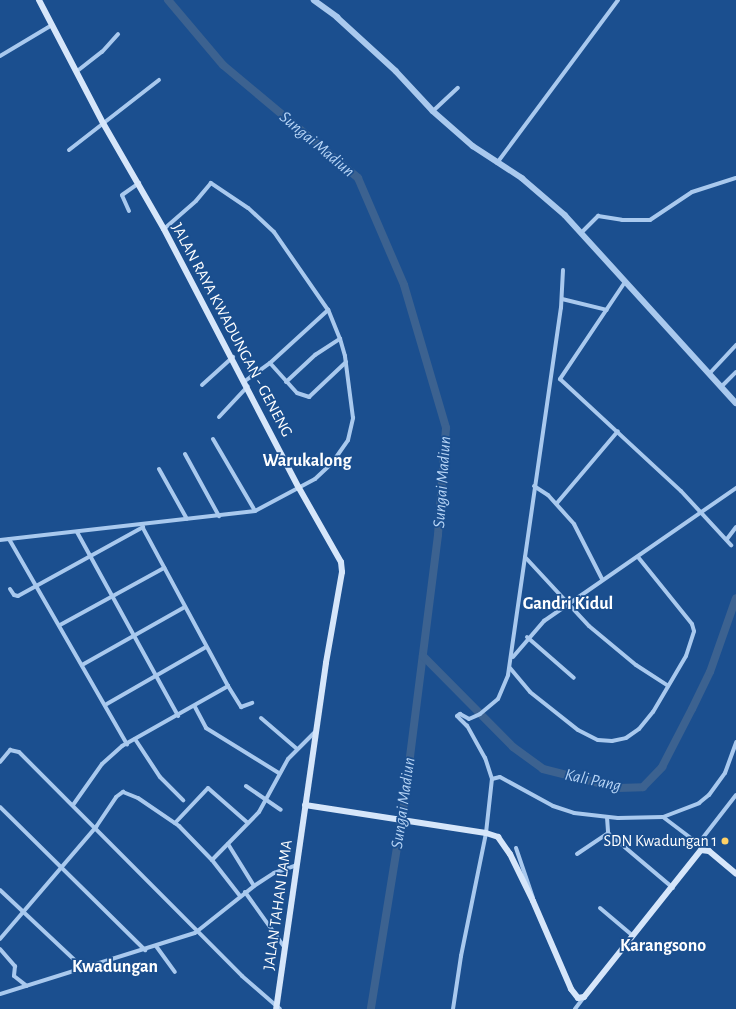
<!DOCTYPE html>
<style>
body{margin:0}
#map{position:relative;width:736px;height:1009px;overflow:hidden;background:#1b4f8f;font-family:"Alegreya Sans",sans-serif}
div>[style]{position:absolute}
[style*='--x']{left:calc(var(--x)*1px);top:calc(var(--y)*1px);width:calc(var(--w)*1px);rotate:calc(var(--a)*1deg)}
.river>*{height:8px;margin:-4px;padding:0 4px;transform-origin:4px;border-radius:4px;background:#3c6290}
.minor>*{height:4px;margin:-2px;padding:0 2px;transform-origin:2px;border-radius:2px;background:#a9c9ee}
.tertiary>*{height:5.5px;margin:-2.75px;padding:0 2.75px;transform-origin:2.75px;border-radius:2.75px;background:#a9c9ee}
.secondary>*{height:6px;margin:-3px;padding:0 3px;transform-origin:3px;border-radius:3px;background:#d6e6fa}
.dots>*{width:11px;height:11px;translate:-50% -50%;box-sizing:border-box;border:2px solid #1b4f8f;border-radius:50%}
span{translate:-50% -50%;white-space:nowrap;text-align:center;line-height:1.15;-webkit-text-stroke:3.5px #1b4f8f;paint-order:stroke}
.street-label{font-size:16px;color:#fff}
.poi-label{font-size:16px;color:#fff}
.right{translate:-100% -50%;text-align:right}
.water-label{font-size:17px;color:#b5d3f5;font-style:italic}
.quarter-label{font-size:18px;color:#fff;font-weight:700}
</style>
<div id="map">
<div class="river">
<div style="--x:168;--y:0;--w:85;--a:49.8"></div>
<div style="--x:223;--y:65;--w:176;--a:39.9"></div>
<div style="--x:358;--y:178;--w:116;--a:66.7"></div>
<div style="--x:404;--y:285;--w:149;--a:73.6"></div>
<div style="--x:446;--y:428;--w:107;--a:94.3"></div>
<div style="--x:438;--y:535;--w:265;--a:97.2"></div>
<div style="--x:405;--y:798;--w:214;--a:99.2"></div>
<div style="--x:423;--y:656;--w:128;--a:45.3"></div>
<div style="--x:513;--y:747;--w:37;--a:36"></div>
<div style="--x:543;--y:769;--w:77;--a:14.2"></div>
<div style="--x:618;--y:788;--w:25;--a:-2"></div>
<div style="--x:643;--y:787;--w:28;--a:-46"></div>
<div style="--x:662;--y:767;--w:65;--a:-62.7"></div>
<div style="--x:692;--y:709;--w:41;--a:-64.1"></div>
<div style="--x:710;--y:672;--w:78;--a:-70.6"></div>
</div>
<div class="minor">
<div style="--x:0;--y:56;--w:61;--a:-30.8"></div>
<div style="--x:76;--y:72;--w:33;--a:-38"></div>
<div style="--x:102;--y:52;--w:24;--a:-48"></div>
<div style="--x:433;--y:111;--w:34;--a:-43"></div>
<div style="--x:69;--y:150;--w:114;--a:-37.9"></div>
<div style="--x:497;--y:163;--w:203;--a:-53.4"></div>
<div style="--x:129;--y:211;--w:17;--a:-114"></div>
<div style="--x:122;--y:195;--w:21;--a:-35"></div>
<div style="--x:582;--y:232;--w:23;--a:-45"></div>
<div style="--x:598;--y:216;--w:24;--a:9"></div>
<div style="--x:622;--y:220;--w:28;--a:0"></div>
<div style="--x:650;--y:220;--w:50;--a:-33.7"></div>
<div style="--x:692;--y:192;--w:46;--a:-17.7"></div>
<div style="--x:625;--y:282;--w:117;--a:123.8"></div>
<div style="--x:560;--y:379;--w:165;--a:42.8"></div>
<div style="--x:681;--y:491;--w:74;--a:47.2"></div>
<div style="--x:562;--y:299;--w:46;--a:13.7"></div>
<div style="--x:270;--y:363;--w:40;--a:48"></div>
<div style="--x:297;--y:393;--w:13;--a:18"></div>
<div style="--x:309;--y:397;--w:51;--a:-43.4"></div>
<div style="--x:709;--y:374;--w:40;--a:-47"></div>
<div style="--x:245;--y:381;--w:31;--a:-36"></div>
<div style="--x:270;--y:363;--w:79;--a:-42.4"></div>
<div style="--x:286;--y:382;--w:40;--a:-43"></div>
<div style="--x:315;--y:355;--w:30;--a:-33"></div>
<div style="--x:202;--y:385;--w:42;--a:-42.1"></div>
<div style="--x:721;--y:387;--w:21;--a:-45"></div>
<div style="--x:219;--y:417;--w:42;--a:-46.9"></div>
<div style="--x:213;--y:439;--w:83;--a:59.7"></div>
<div style="--x:185;--y:454;--w:71;--a:61.3"></div>
<div style="--x:159;--y:469;--w:57;--a:60.8"></div>
<div style="--x:534;--y:486;--w:17;--a:33"></div>
<div style="--x:548;--y:495;--w:39;--a:48"></div>
<div style="--x:574;--y:524;--w:62;--a:63"></div>
<div style="--x:557;--y:503;--w:94;--a:-49.7"></div>
<div style="--x:77;--y:532;--w:210;--a:61.2"></div>
<div style="--x:9;--y:539;--w:237;--a:60.1"></div>
<div style="--x:727;--y:539;--w:15;--a:-53"></div>
<div style="--x:0;--y:540;--w:257;--a:-6.5"></div>
<div style="--x:255;--y:511;--w:68;--a:-28.1"></div>
<div style="--x:315;--y:479;--w:23;--a:-43"></div>
<div style="--x:332;--y:463;--w:28;--a:-55"></div>
<div style="--x:348;--y:440;--w:23;--a:-77"></div>
<div style="--x:353;--y:418;--w:63;--a:-97.4"></div>
<div style="--x:345;--y:356;--w:18;--a:-106"></div>
<div style="--x:340;--y:339;--w:31;--a:-112"></div>
<div style="--x:328;--y:310;--w:95;--a:-124.7"></div>
<div style="--x:274;--y:232;--w:35;--a:-137"></div>
<div style="--x:248;--y:208;--w:45;--a:-146"></div>
<div style="--x:211;--y:183;--w:23;--a:130"></div>
<div style="--x:196;--y:201;--w:43;--a:138.8"></div>
<div style="--x:525;--y:557;--w:94;--a:47.2"></div>
<div style="--x:589;--y:626;--w:61;--a:39.7"></div>
<div style="--x:636;--y:665;--w:38;--a:33"></div>
<div style="--x:10;--y:589;--w:7;--a:56"></div>
<div style="--x:14;--y:595;--w:4;--a:14"></div>
<div style="--x:18;--y:596;--w:143;--a:-28.9"></div>
<div style="--x:60;--y:625;--w:119;--a:-28.7"></div>
<div style="--x:527;--y:637;--w:62;--a:41.1"></div>
<div style="--x:513;--y:657;--w:48;--a:-49.3"></div>
<div style="--x:544;--y:621;--w:234;--a:-34.7"></div>
<div style="--x:82;--y:665;--w:118;--a:-29.4"></div>
<div style="--x:510;--y:668;--w:31;--a:50"></div>
<div style="--x:530;--y:692;--w:61;--a:38.4"></div>
<div style="--x:578;--y:730;--w:22;--a:27"></div>
<div style="--x:598;--y:740;--w:14;--a:4"></div>
<div style="--x:612;--y:741;--w:14;--a:-12"></div>
<div style="--x:626;--y:738;--w:16;--a:-35"></div>
<div style="--x:639;--y:729;--w:22;--a:-51"></div>
<div style="--x:653;--y:712;--w:65;--a:-59.5"></div>
<div style="--x:686;--y:656;--w:26;--a:-72"></div>
<div style="--x:694;--y:631;--w:7;--a:-106"></div>
<div style="--x:692;--y:624;--w:86;--a:-128.9"></div>
<div style="--x:228;--y:686;--w:25;--a:58"></div>
<div style="--x:241;--y:707;--w:12;--a:-20"></div>
<div style="--x:105;--y:705;--w:116;--a:-29.9"></div>
<div style="--x:195;--y:707;--w:24;--a:62"></div>
<div style="--x:206;--y:728;--w:86;--a:31.7"></div>
<div style="--x:261;--y:718;--w:48;--a:40.7"></div>
<div style="--x:135;--y:739;--w:45;--a:56.7"></div>
<div style="--x:160;--y:777;--w:33;--a:45"></div>
<div style="--x:0;--y:762;--w:16;--a:-50"></div>
<div style="--x:10;--y:750;--w:9;--a:13"></div>
<div style="--x:19;--y:752;--w:316;--a:45.1"></div>
<div style="--x:242;--y:976;--w:50;--a:41"></div>
<div style="--x:492;--y:779;--w:8;--a:-14"></div>
<div style="--x:500;--y:777;--w:60;--a:28.7"></div>
<div style="--x:553;--y:806;--w:22;--a:18"></div>
<div style="--x:574;--y:813;--w:44;--a:6.5"></div>
<div style="--x:618;--y:818;--w:45;--a:-1.3"></div>
<div style="--x:663;--y:817;--w:39;--a:-21"></div>
<div style="--x:699;--y:803;--w:13;--a:-39"></div>
<div style="--x:709;--y:795;--w:27;--a:-54"></div>
<div style="--x:725;--y:773;--w:33;--a:-70"></div>
<div style="--x:246;--y:786;--w:42;--a:34.4"></div>
<div style="--x:73;--y:805;--w:50;--a:-54.7"></div>
<div style="--x:102;--y:764;--w:27;--a:-42"></div>
<div style="--x:122;--y:746;--w:122;--a:-29.5"></div>
<div style="--x:228;--y:686;--w:179;--a:-118.3"></div>
<div style="--x:0;--y:807;--w:204;--a:44.6"></div>
<div style="--x:607;--y:817;--w:16;--a:86"></div>
<div style="--x:608;--y:833;--w:85;--a:40.2"></div>
<div style="--x:663;--y:817;--w:51;--a:37.1"></div>
<div style="--x:175;--y:823;--w:48;--a:-46.7"></div>
<div style="--x:208;--y:788;--w:53;--a:41.2"></div>
<div style="--x:228;--y:844;--w:49;--a:58.2"></div>
<div style="--x:698;--y:844;--w:62;--a:-52.2"></div>
<div style="--x:516;--y:848;--w:53;--a:71.2"></div>
<div style="--x:577;--y:854;--w:37;--a:-34"></div>
<div style="--x:212;--y:860;--w:67;--a:-45.6"></div>
<div style="--x:259;--y:812;--w:60;--a:-61.3"></div>
<div style="--x:288;--y:759;--w:41;--a:-45"></div>
<div style="--x:0;--y:890;--w:114;--a:43.2"></div>
<div style="--x:245;--y:892;--w:69;--a:54.5"></div>
<div style="--x:600;--y:908;--w:43;--a:40.3"></div>
<div style="--x:0;--y:939;--w:148;--a:-49.4"></div>
<div style="--x:96;--y:827;--w:36;--a:-56"></div>
<div style="--x:116;--y:797;--w:9;--a:-36"></div>
<div style="--x:123;--y:792;--w:16;--a:22"></div>
<div style="--x:138;--y:798;--w:50;--a:34.3"></div>
<div style="--x:179;--y:826;--w:47;--a:45.9"></div>
<div style="--x:212;--y:860;--w:46;--a:52.1"></div>
<div style="--x:156;--y:946;--w:32;--a:54"></div>
<div style="--x:0;--y:949;--w:23;--a:49"></div>
<div style="--x:15;--y:966;--w:10;--a:96"></div>
<div style="--x:14;--y:976;--w:16;--a:38"></div>
<div style="--x:0;--y:994;--w:204;--a:-17.4"></div>
<div style="--x:195;--y:933;--w:75;--a:-38.5"></div>
<div style="--x:254;--y:886;--w:24;--a:-33"></div>
<div style="--x:274;--y:873;--w:24;--a:-19"></div>
<div style="--x:453;--y:1009;--w:54;--a:-81.4"></div>
<div style="--x:461;--y:956;--w:126;--a:-78.5"></div>
<div style="--x:486;--y:833;--w:54;--a:-83.7"></div>
<div style="--x:492;--y:779;--w:22;--a:-108"></div>
<div style="--x:485;--y:758;--w:37;--a:-119"></div>
<div style="--x:467;--y:726;--w:14;--a:-135"></div>
<div style="--x:457;--y:716;--w:4;--a:-34"></div>
<div style="--x:460;--y:714;--w:10;--a:29"></div>
<div style="--x:469;--y:719;--w:12;--a:-24"></div>
<div style="--x:480;--y:714;--w:23;--a:-40"></div>
<div style="--x:498;--y:699;--w:26;--a:-67"></div>
<div style="--x:508;--y:675;--w:371;--a:-81.8"></div>
<div style="--x:561;--y:308;--w:38;--a:-87"></div>
<div style="--x:575;--y:1009;--w:15;--a:-53"></div>
</div>
<div class="tertiary">
<div style="--x:314;--y:0;--w:29;--a:36"></div>
<div style="--x:337;--y:17;--w:80;--a:42.5"></div>
<div style="--x:396;--y:71;--w:54;--a:47.2"></div>
<div style="--x:433;--y:111;--w:53;--a:41.2"></div>
<div style="--x:473;--y:146;--w:59;--a:33.1"></div>
<div style="--x:522;--y:178;--w:57;--a:40.7"></div>
<div style="--x:565;--y:215;--w:254;--a:47.7"></div>
</div>
<div class="secondary">
<div style="--x:39;--y:0;--w:139;--a:62.5"></div>
<div style="--x:103;--y:123;--w:122;--a:60.1"></div>
<div style="--x:164;--y:229;--w:292;--a:62.5"></div>
<div style="--x:299;--y:488;--w:85;--a:60.4"></div>
<div style="--x:341;--y:562;--w:10;--a:84"></div>
<div style="--x:342;--y:572;--w:92;--a:100"></div>
<div style="--x:326;--y:663;--w:350;--a:98.2"></div>
<div style="--x:305;--y:805;--w:183;--a:8.8"></div>
<div style="--x:486;--y:833;--w:13;--a:18"></div>
<div style="--x:498;--y:837;--w:21;--a:55"></div>
<div style="--x:510;--y:854;--w:52;--a:63.9"></div>
<div style="--x:533;--y:901;--w:96;--a:66.6"></div>
<div style="--x:571;--y:989;--w:11;--a:52"></div>
<div style="--x:578;--y:998;--w:6;--a:-9"></div>
<div style="--x:584;--y:997;--w:188;--a:-51.5"></div>
<div style="--x:701;--y:850;--w:8;--a:7"></div>
<div style="--x:709;--y:851;--w:35;--a:40"></div>
</div>
<div class="dots">
<div style="left:725px;top:841px;background:#ffd166"></div>
</div>
<div class="street-label">
<span style="left:232px;top:330px;rotate:62deg">JALAN RAYA KWADUNGAN - GENENG</span>
<span style="left:278px;top:905px;rotate:-82deg">JALAN TAHAN LAMA</span>
</div>
<div class="poi-label">
<span class="right" style="left:717px;top:841px">SDN Kwadungan 1</span>
</div>
<div class="water-label">
<span style="left:317px;top:144px;rotate:40deg">Sungai Madiun</span>
<span style="left:442px;top:482px;rotate:-86deg">Sungai Madiun</span>
<span style="left:593px;top:780px;rotate:12deg">Kali Pang</span>
<span style="left:403px;top:803px;rotate:-82deg">Sungai Madiun</span>
</div>
<div class="quarter-label">
<span style="left:307px;top:461px">Warukalong</span>
<span style="left:568px;top:604px">Gandri Kidul</span>
<span style="left:663px;top:946px">Karangsono</span>
<span style="left:115px;top:967px">Kwadungan</span>
</div>
</div>
